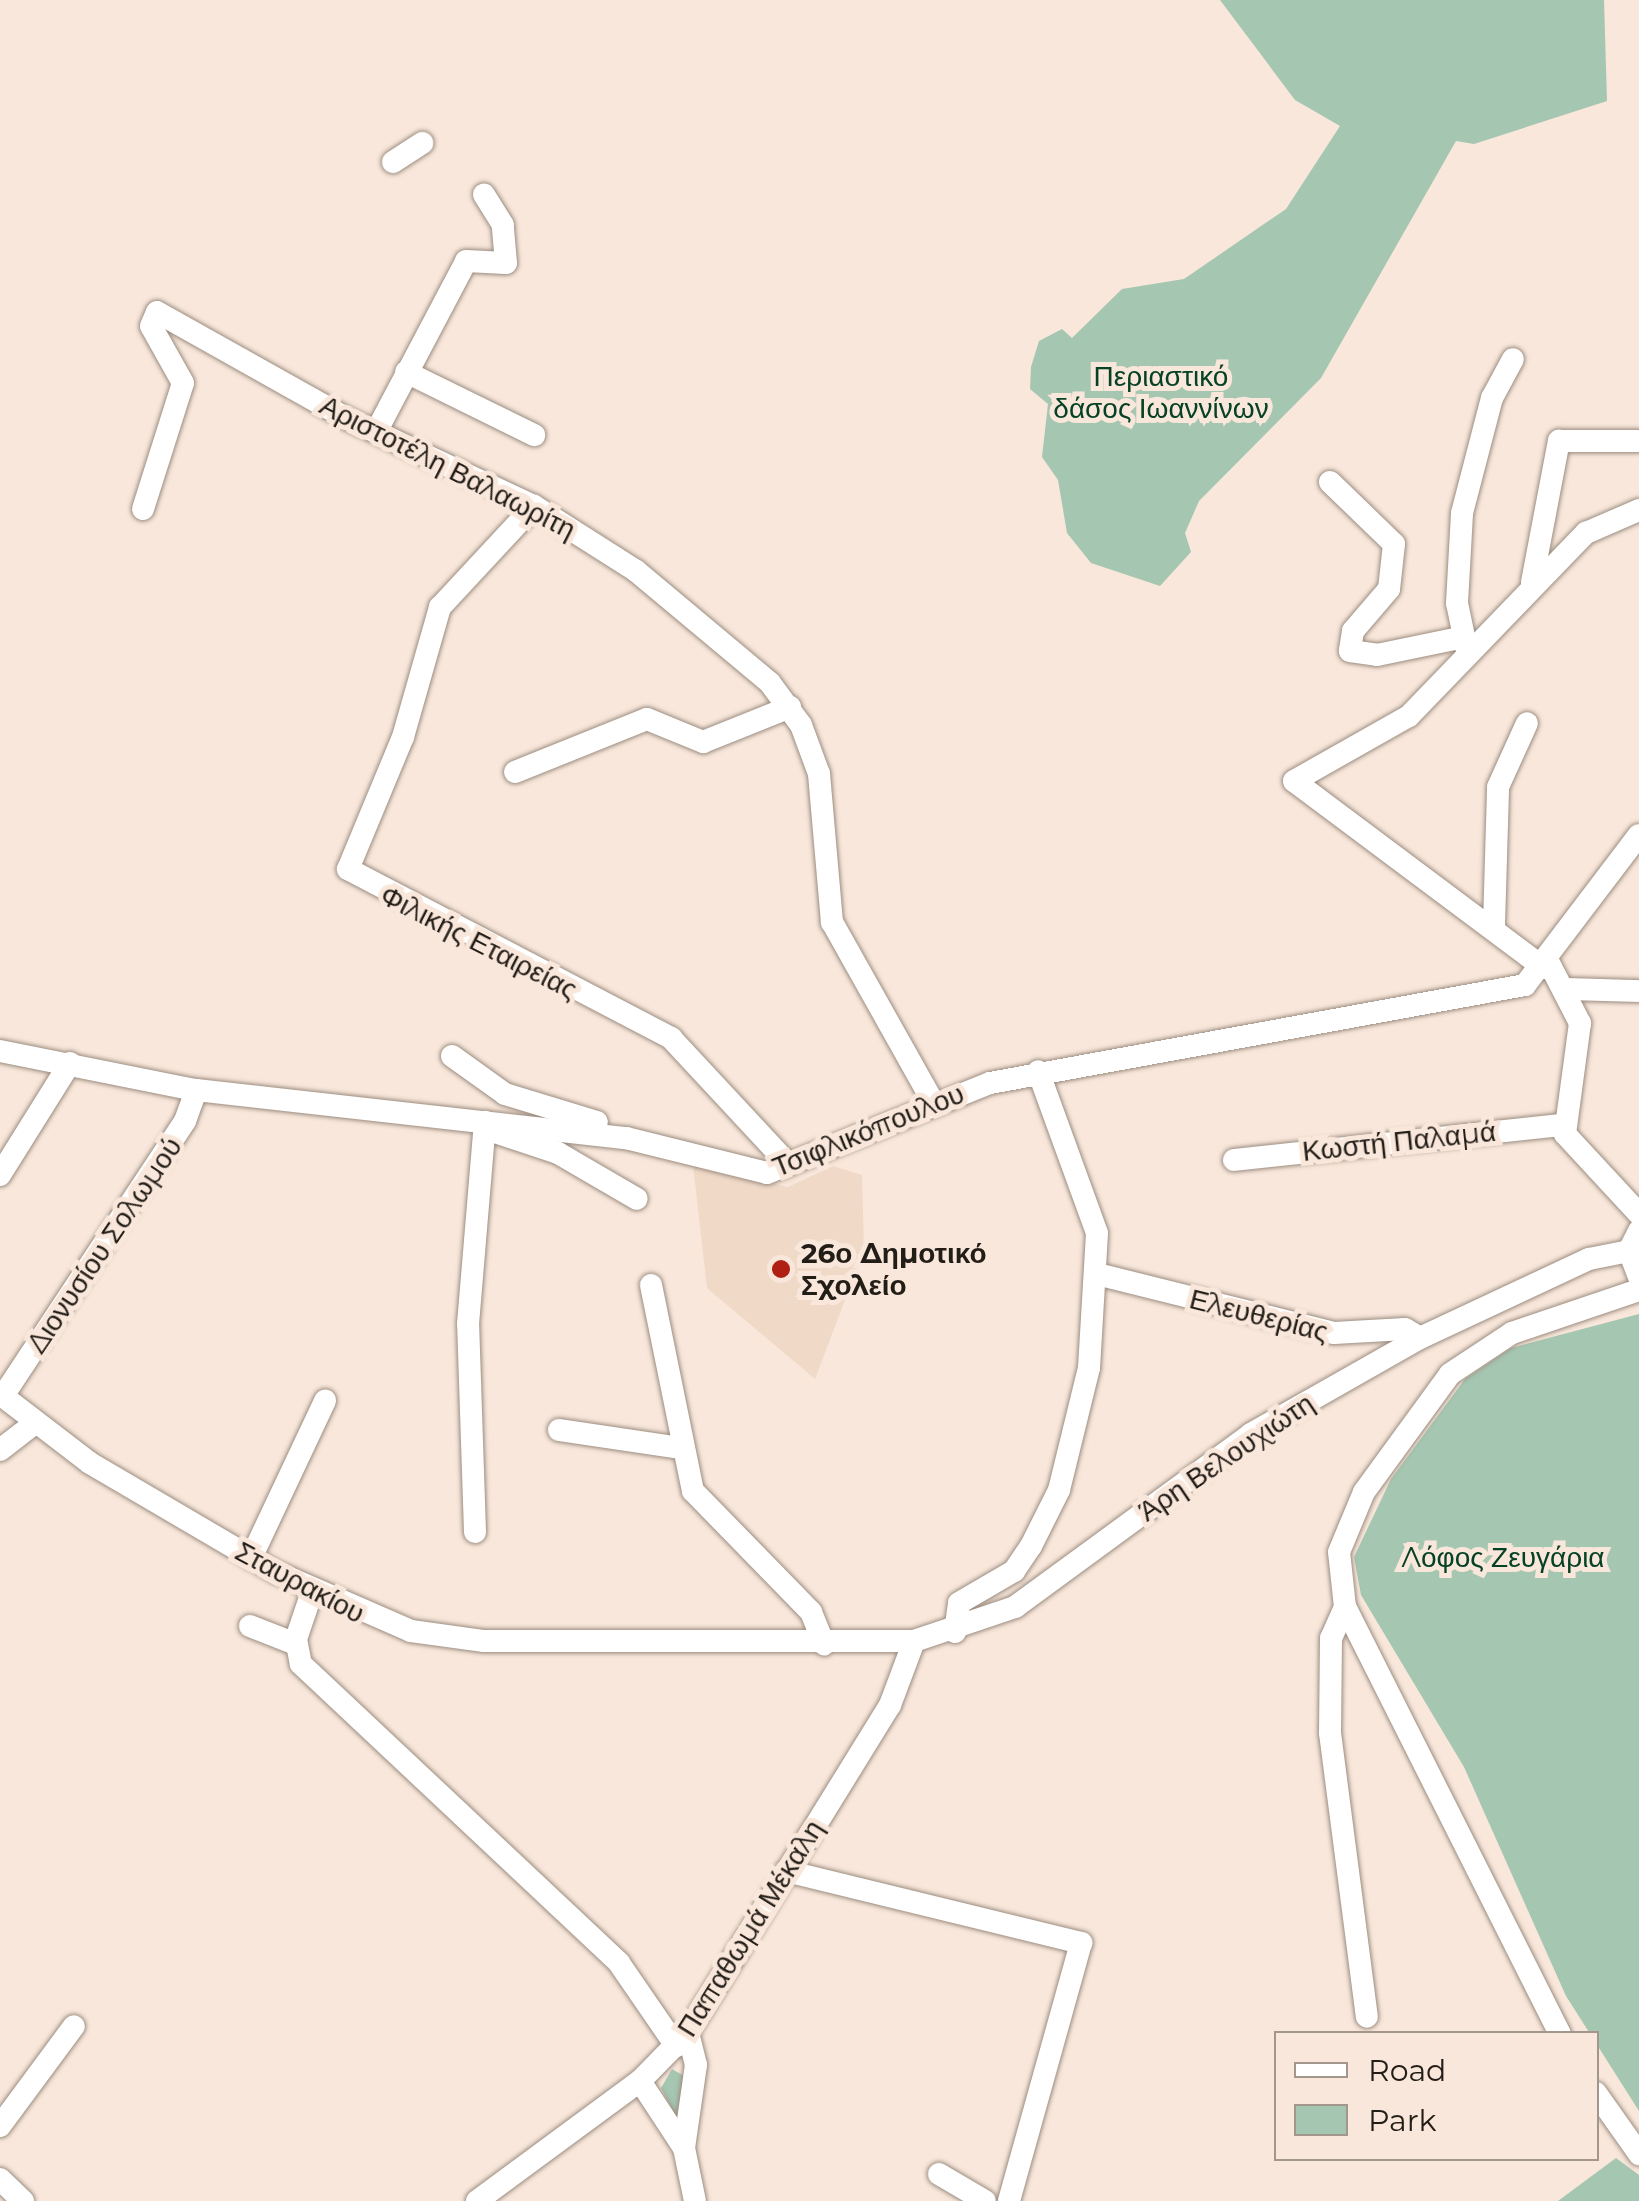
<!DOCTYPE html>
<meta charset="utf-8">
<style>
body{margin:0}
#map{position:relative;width:1639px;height:2201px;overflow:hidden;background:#f8e7da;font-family:Montserrat,sans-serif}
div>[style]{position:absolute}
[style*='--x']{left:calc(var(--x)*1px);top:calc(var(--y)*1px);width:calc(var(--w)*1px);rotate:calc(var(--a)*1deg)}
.built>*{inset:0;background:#f0d9c7}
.green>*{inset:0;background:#a5c6b1}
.roads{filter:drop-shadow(0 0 2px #9c8d81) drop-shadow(0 0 2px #9c8d81)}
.minor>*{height:22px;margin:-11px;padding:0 11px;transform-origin:11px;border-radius:11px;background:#fff}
.dots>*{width:28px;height:28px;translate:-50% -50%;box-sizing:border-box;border:5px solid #f8e7da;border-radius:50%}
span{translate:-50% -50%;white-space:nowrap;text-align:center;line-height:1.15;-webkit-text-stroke:10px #f8e7da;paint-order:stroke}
.park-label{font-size:28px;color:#054125}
.street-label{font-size:28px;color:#231d18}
.poi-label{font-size:28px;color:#231d18;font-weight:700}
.left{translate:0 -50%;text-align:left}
.legend{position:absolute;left:1274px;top:2031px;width:325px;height:130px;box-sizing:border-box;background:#f8e7da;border:2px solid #a3968c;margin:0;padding:12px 18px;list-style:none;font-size:30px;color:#231d18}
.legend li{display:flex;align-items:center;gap:20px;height:50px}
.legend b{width:50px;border:2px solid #a3968c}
</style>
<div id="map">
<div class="built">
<div style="clip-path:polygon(693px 1165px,788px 1187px,833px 1166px,862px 1175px,864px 1250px,815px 1379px,707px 1288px)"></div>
</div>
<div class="green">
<div style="clip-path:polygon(1220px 0,1604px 0,1607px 101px,1474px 144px,1456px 141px,1321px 378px,1199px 501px,1185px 533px,1191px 552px,1160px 586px,1091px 563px,1067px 533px,1058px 480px,1042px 457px,1048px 404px,1030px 389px,1031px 367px,1039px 341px,1062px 329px,1072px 338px,1122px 289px,1184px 279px,1286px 209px,1340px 126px,1295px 100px)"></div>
<div style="clip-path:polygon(1639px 1314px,1639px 2111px,1566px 1996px,1464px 1767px,1361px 1595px,1354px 1557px,1391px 1479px,1465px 1379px,1511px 1348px)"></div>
<div style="clip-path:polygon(672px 2069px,684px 2076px,681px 2126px,661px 2088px)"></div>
<div style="clip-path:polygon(1616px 2158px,1639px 2175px,1639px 2201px,1558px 2201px)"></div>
</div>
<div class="roads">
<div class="minor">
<div style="--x:393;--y:162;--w:35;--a:-33"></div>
<div style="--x:406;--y:372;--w:143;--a:26.2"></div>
<div style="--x:376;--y:432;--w:193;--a:-62.2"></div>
<div style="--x:466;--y:261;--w:40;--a:2.9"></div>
<div style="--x:506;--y:263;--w:38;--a:-95"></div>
<div style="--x:503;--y:225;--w:36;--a:-122"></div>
<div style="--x:1330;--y:482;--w:89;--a:44.1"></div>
<div style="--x:1394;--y:544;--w:45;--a:96.3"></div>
<div style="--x:1389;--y:589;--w:55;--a:130.6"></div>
<div style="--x:1353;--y:631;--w:20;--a:99"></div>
<div style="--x:1350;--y:651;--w:27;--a:8"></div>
<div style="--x:1377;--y:655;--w:89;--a:-11.7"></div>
<div style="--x:534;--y:506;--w:138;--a:132.9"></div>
<div style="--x:440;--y:607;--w:135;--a:105.9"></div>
<div style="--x:403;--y:737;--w:143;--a:112.6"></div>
<div style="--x:348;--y:869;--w:365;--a:27.6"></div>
<div style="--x:671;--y:1038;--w:173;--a:47.1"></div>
<div style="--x:143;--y:509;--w:132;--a:-72.4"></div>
<div style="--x:183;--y:383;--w:65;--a:-119.3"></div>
<div style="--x:151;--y:326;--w:15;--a:-67"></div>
<div style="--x:157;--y:312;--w:219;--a:29.3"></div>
<div style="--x:348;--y:419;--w:205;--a:25.1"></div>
<div style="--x:534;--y:506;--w:120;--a:32.4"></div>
<div style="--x:635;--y:570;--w:176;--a:39.9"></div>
<div style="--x:770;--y:683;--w:52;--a:53.6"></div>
<div style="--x:801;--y:725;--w:52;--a:69.8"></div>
<div style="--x:819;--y:774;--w:149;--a:85"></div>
<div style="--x:832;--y:922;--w:204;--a:60.7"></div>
<div style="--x:1532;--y:582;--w:144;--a:-79.2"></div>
<div style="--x:1559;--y:441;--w:80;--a:0"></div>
<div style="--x:1467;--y:651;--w:49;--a:-101.8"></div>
<div style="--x:1457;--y:603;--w:90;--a:-86.8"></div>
<div style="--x:1462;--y:513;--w:119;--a:-75.4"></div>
<div style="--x:1492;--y:398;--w:44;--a:-61.7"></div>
<div style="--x:515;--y:772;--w:142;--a:-21.9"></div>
<div style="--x:647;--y:719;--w:61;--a:22.3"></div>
<div style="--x:703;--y:742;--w:94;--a:-21.9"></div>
<div style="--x:1494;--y:925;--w:138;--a:-88.3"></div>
<div style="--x:1498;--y:787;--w:70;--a:-65.6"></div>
<div style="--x:1549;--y:963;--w:68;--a:62.7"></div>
<div style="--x:1580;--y:1023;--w:112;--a:97.7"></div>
<div style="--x:1565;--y:1134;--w:109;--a:47.2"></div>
<div style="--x:1544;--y:968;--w:312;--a:-143.2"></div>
<div style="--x:1294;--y:781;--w:132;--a:-29.5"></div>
<div style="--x:1409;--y:716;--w:255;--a:-46"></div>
<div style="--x:1586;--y:533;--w:58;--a:-23.5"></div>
<div style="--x:1570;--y:989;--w:69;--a:1.7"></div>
<div style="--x:0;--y:1051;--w:200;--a:11.3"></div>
<div style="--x:196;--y:1090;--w:433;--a:6.4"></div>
<div style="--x:626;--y:1138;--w:145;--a:13.9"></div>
<div style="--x:767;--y:1173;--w:240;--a:-22"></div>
<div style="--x:990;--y:1083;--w:544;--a:-10.38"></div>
<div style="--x:1525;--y:985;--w:188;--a:-52.8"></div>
<div style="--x:452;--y:1056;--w:65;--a:35.6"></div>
<div style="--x:505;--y:1094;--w:96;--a:16.9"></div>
<div style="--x:489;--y:1130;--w:73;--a:18.4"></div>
<div style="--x:558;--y:1153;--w:91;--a:30.2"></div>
<div style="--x:1234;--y:1160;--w:332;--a:-6.1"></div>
<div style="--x:0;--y:1175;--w:132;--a:-58"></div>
<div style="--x:1639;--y:1231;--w:22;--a:117"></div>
<div style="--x:1629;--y:1251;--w:28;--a:69"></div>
<div style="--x:1097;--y:1274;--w:244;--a:14"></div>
<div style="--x:1334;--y:1333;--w:71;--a:-3.2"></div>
<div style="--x:1405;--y:1329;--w:17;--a:31"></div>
<div style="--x:651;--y:1285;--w:210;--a:78.5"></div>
<div style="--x:693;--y:1491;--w:169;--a:45.7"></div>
<div style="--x:811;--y:1612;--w:35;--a:68"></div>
<div style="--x:0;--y:1394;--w:113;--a:37.5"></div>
<div style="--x:90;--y:1463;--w:216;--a:30.4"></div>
<div style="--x:276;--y:1572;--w:147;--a:23.6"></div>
<div style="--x:411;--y:1631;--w:74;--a:7.8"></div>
<div style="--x:484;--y:1641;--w:430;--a:0"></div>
<div style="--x:914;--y:1641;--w:107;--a:-18.6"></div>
<div style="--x:1015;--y:1607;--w:293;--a:-36.2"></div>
<div style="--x:1251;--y:1434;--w:194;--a:-29.6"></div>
<div style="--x:1420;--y:1338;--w:187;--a:-25.1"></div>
<div style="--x:1589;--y:1259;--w:41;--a:-11.3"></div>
<div style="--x:3;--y:1396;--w:330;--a:-56.5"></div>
<div style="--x:185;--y:1121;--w:33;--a:-70"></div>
<div style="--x:559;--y:1430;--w:123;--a:8.4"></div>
<div style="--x:0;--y:1450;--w:44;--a:-37.6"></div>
<div style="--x:475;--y:1532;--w:208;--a:-91.9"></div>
<div style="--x:468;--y:1324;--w:203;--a:-85.2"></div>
<div style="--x:251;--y:1558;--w:174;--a:-64.8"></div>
<div style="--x:312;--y:1592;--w:50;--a:108.8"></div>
<div style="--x:296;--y:1639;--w:25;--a:79"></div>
<div style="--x:301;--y:1664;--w:436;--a:43.2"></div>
<div style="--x:619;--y:1963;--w:101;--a:55.5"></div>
<div style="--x:1345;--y:1607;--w:34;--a:114"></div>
<div style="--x:1331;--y:1638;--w:95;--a:90.6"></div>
<div style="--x:1330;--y:1733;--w:286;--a:82.6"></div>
<div style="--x:250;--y:1626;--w:49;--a:21.4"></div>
<div style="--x:955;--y:1632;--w:29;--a:-82"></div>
<div style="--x:959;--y:1603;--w:64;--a:-30.2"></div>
<div style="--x:1014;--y:1571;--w:30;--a:-56"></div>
<div style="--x:1031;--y:1546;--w:63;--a:-63.4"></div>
<div style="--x:1059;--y:1490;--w:126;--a:-76.2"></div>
<div style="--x:1089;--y:1368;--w:135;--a:-86.6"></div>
<div style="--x:1097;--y:1233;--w:172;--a:-110"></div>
<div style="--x:786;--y:1871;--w:304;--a:13.7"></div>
<div style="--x:1081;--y:1943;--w:268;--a:105.6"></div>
<div style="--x:1560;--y:2034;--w:478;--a:-116.7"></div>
<div style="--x:1345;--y:1607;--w:55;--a:-96.2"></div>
<div style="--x:1339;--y:1552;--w:65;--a:-67.4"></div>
<div style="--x:1364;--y:1492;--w:146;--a:-53.9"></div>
<div style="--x:1450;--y:1374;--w:74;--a:-33.5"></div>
<div style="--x:1512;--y:1333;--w:134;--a:-18.7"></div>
<div style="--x:640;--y:2081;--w:80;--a:56.7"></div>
<div style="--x:684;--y:2148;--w:54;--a:78.3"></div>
<div style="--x:1596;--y:2093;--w:75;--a:54.8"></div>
<div style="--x:0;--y:2126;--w:124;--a:-53.5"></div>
<div style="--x:684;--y:2148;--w:84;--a:-81.8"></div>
<div style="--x:696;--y:2065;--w:34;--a:-104"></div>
<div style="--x:939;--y:2174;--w:53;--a:30.4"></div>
<div style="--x:0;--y:2179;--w:32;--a:44"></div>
<div style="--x:477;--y:2201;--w:202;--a:-36.4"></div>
<div style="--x:640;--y:2081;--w:69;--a:-45.6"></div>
<div style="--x:688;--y:2032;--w:384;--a:-58.3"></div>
<div style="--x:890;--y:1705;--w:68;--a:-69.4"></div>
</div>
</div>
<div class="dots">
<div style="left:781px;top:1269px;background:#b02113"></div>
</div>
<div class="park-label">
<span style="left:1161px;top:392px">Περιαστικό<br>δάσος Ιωαννίνων</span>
<span style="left:1503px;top:1557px">Λόφος Ζευγάρια</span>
</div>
<div class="street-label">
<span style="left:448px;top:467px;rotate:27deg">Αριστοτέλη Βαλαωρίτη</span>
<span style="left:479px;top:942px;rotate:27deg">Φιλικής Εταιρείας</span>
<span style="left:868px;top:1130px;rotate:-22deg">Τσιφλικόπουλου</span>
<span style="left:1399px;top:1141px;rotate:-6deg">Κωστή Παλαμά</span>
<span style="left:104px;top:1245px;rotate:-56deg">Διονυσίου Σολωμού</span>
<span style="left:1259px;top:1315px;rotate:14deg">Ελευθερίας</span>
<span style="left:1226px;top:1457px;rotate:-34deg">Άρη Βελουχιώτη</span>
<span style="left:300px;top:1582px;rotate:28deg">Σταυρακίου</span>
<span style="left:750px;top:1928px;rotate:-58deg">Παπαθωμά Μέκαλη</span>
</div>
<div class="poi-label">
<span class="left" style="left:801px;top:1269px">26ο Δημοτικό<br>Σχολείο</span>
</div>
<ul class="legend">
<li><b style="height:12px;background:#fff"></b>Road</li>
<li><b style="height:28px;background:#a5c6b1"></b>Park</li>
</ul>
</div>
